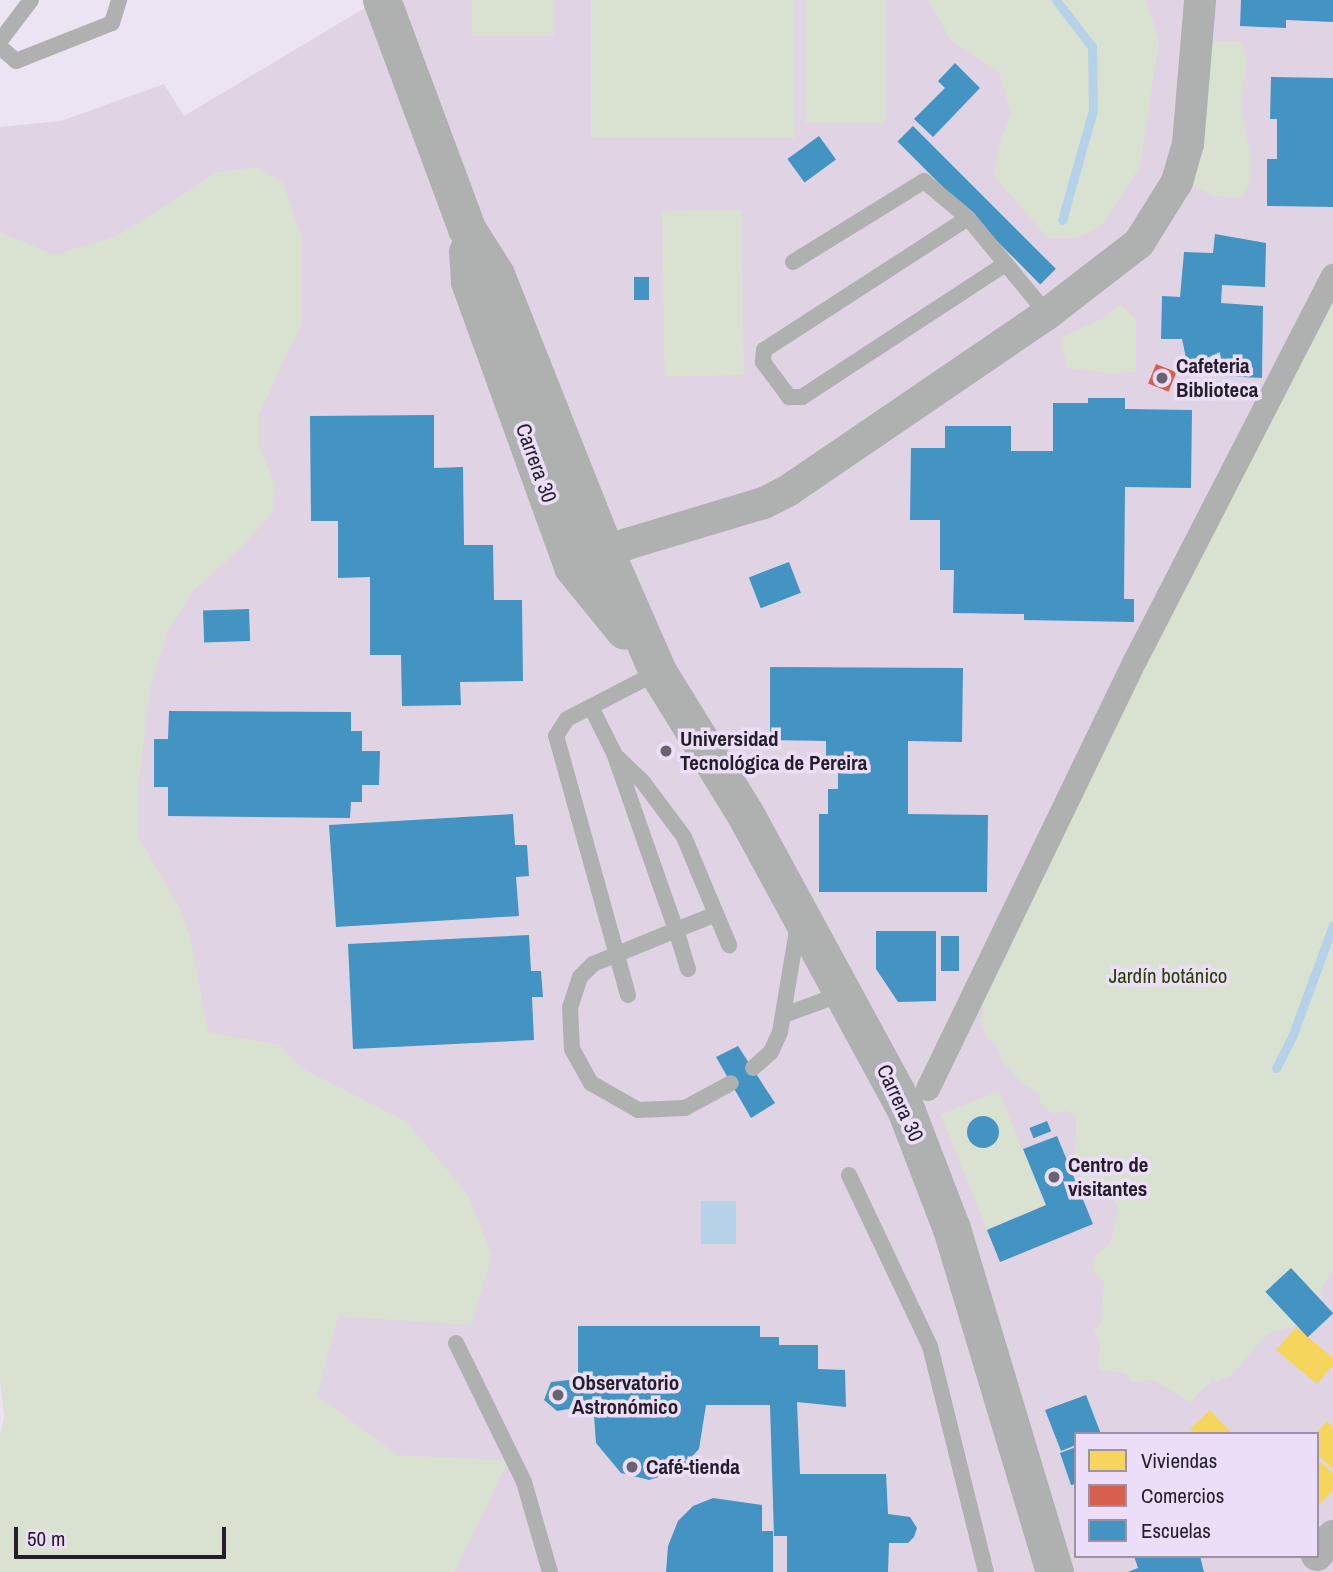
<!DOCTYPE html>
<meta charset="utf-8">
<style>
body{margin:0}
#map{position:relative;width:1333px;height:1572px;overflow:hidden;background:#ece4f3;font-family:"Archivo Narrow",sans-serif}
div>[style]{position:absolute}
[style*='--x']{left:calc(var(--x)*1px);top:calc(var(--y)*1px);width:calc(var(--w)*1px);rotate:calc(var(--a)*1deg)}
.education>*{inset:0;background:#e0d4e4}
.green>*{inset:0;background:#d9e1d1;transform-origin:0 0}
.water>*{inset:0;background:#b5d2e9;transform-origin:0 0}
.homes>*{inset:0;background:#f6d55c}
.shops>*{inset:0;background:#d6604d;transform-origin:0 0}
.schools>*{inset:0;background:#4393c3;transform-origin:0 0}
.round{border-radius:50%}
.stream>*{height:9px;margin:-4.5px;padding:0 4.5px;transform-origin:4.5px;border-radius:4.5px;background:#b5d2e9}
.service>*{height:16px;margin:-8px;padding:0 8px;transform-origin:8px;border-radius:8px;background:#afb0b0}
.pedestrian>*{height:24px;margin:-12px;padding:0 12px;transform-origin:12px;border-radius:12px;background:#afb0b0}
.minor>*{height:32px;margin:-16px;padding:0 16px;transform-origin:16px;border-radius:16px;background:#afb0b0}
.tertiary>*{height:38px;margin:-19px;padding:0 19px;transform-origin:19px;border-radius:19px;background:#afb0b0}
.dots>*{width:19px;height:19px;translate:-50% -50%;box-sizing:border-box;border:4px solid #ecdef9;border-radius:50%}
span{translate:-50% -50%;white-space:nowrap;text-align:center;line-height:1.15;-webkit-text-stroke:7px #ecdef9;paint-order:stroke}
.poi-label{font-size:21px;color:#231e28;font-weight:700}
.left{translate:0 -50%;text-align:left}
.street-label{font-size:21px;color:#231e28}
.park-label{font-size:21px;color:#284102}
.legend{position:absolute;left:1074px;top:1432px;width:245px;height:126px;box-sizing:border-box;background:#ecdef9;border:2px solid #9c91a5;margin:0;padding:9px 12px;list-style:none;font-size:21px;color:#231e28}
.legend li{display:flex;align-items:center;gap:14px;height:35px}
.legend b{width:35px;border:2px solid #9c91a5}
.scale{position:absolute;left:14px;top:1527px;width:212px;height:32px;box-sizing:border-box;border:4px solid #231e28;border-top:0;padding-left:9px;font-size:21px;line-height:24px;white-space:nowrap;color:#231e28;-webkit-text-stroke:5px #ecdef9;paint-order:stroke}
</style>
<div id="map">
<div class="education">
<div style="clip-path:polygon(evenodd,378px 0,1333px 0,1333px 1572px,50px 1572px,0 1374px,0 127px,61px 121px,164px 84px,184px 116px,378px 0,1076px 1434px,1317px 1434px,1317px 1556px,1076px 1556px,1076px 1434px)"></div>
</div>
<div class="green">
<div style="left:472px;top:0;width:82px;height:36px"></div>
<div style="left:591px;top:0;width:204px;height:138px"></div>
<div style="left:805px;top:0;width:80px;height:123px"></div>
<div style="clip-path:polygon(928px 0,1146px 0,1159px 40px,1140px 166px,1101px 227px,1076px 238px,1048px 238px,994px 176px,1001px 138px,1011px 113px,999px 72px,951px 40px)"></div>
<div style="clip-path:polygon(1213px 41px,1242px 42px,1247px 63px,1240px 104px,1251px 158px,1250px 181px,1242px 198px,1213px 196px,1191px 184px,1205px 66px)"></div>
<div style="clip-path:polygon(258px 167px,283px 183px,301px 237px,301px 325px,259px 414px,259px 447px,276px 486px,272px 513px,242px 547px,191px 593px,167px 633px,150px 689px,139px 779px,139px 838px,179px 907px,190px 936px,208px 1032px,280px 1045px,303px 1069px,407px 1122px,468px 1195px,492px 1255px,471px 1325px,338px 1316px,317px 1396px,398px 1455px,508px 1461px,455px 1572px,0 1572px,0 1435px,4px 1416px,0 1380px,0 232px,54px 255px,119px 235px,217px 172px)"></div>
<div style="left:741px;top:210px;width:165px;height:79px;rotate:89deg"></div>
<div style="clip-path:polygon(1333px 276px,1333px 1271px,1322px 1288px,1322px 1305px,1301px 1324px,1267px 1334px,1231px 1376px,1217px 1382px,1213px 1379px,1191px 1402px,1153px 1380px,1131px 1382px,1126px 1373px,1099px 1370px,1100px 1342px,1094px 1329px,1101px 1324px,1104px 1281px,1092px 1271px,1095px 1256px,1110px 1244px,1118px 1210px,1111px 1191px,1098px 1194px,1083px 1181px,1075px 1162px,1076px 1117px,1066px 1110px,1054px 1114px,1040px 1104px,1039px 1093px,1021px 1082px,1002px 1061px,997px 1045px,986px 1038px,980px 1021px,984px 1009px,975px 992px)"></div>
<div style="clip-path:polygon(1120px 304px,1136px 319px,1136px 371px,1112px 374px,1068px 368px,1060px 338px,1104px 318px)"></div>
<div style="left:999px;top:1091px;width:123px;height:63px;rotate:68deg"></div>
</div>
<div class="water">
<div style="left:701px;top:1201px;width:35px;height:43px"></div>
</div>
<div class="homes">
<div style="clip-path:polygon(1296px 1327px,1333px 1358px,1333px 1365px,1317px 1384px,1276px 1350px)"></div>
<div style="clip-path:polygon(1210px 1410px,1232px 1434px,1194px 1434px,1190px 1429px)"></div>
<div style="clip-path:polygon(1327px 1421px,1333px 1427px,1333px 1469px,1317px 1455px,1315px 1434px)"></div>
<div style="clip-path:polygon(1317px 1459px,1333px 1473px,1333px 1490px,1317px 1507px)"></div>
</div>
<div class="shops">
<div style="left:1156px;top:364px;width:22px;height:21px;rotate:22deg"></div>
</div>
<div class="schools">
<div style="clip-path:polygon(1241px 0,1333px 0,1333px 22px,1286px 20px,1286px 28px,1240px 26px)"></div>
<div style="clip-path:polygon(955px 63px,980px 88px,933px 137px,914px 119px,945px 88px,938px 81px)"></div>
<div style="clip-path:polygon(1271px 77px,1333px 78px,1333px 207px,1267px 206px,1267px 159px,1277px 159px,1277px 119px,1270px 119px)"></div>
<div style="left:913px;top:126px;width:202px;height:22px;rotate:45deg"></div>
<div style="left:819px;top:136px;width:29px;height:39px;rotate:54deg"></div>
<div style="clip-path:polygon(1215px 234px,1266px 243px,1265px 287px,1222px 285px,1221px 303px,1263px 306px,1262px 378px,1221px 376px,1220px 352px,1196px 363px,1186px 358px,1182px 339px,1161px 339px,1162px 296px,1180px 297px,1184px 252px,1213px 253px)"></div>
<div style="left:634px;top:277px;width:15px;height:23px"></div>
<div style="clip-path:polygon(1088px 398px,1125px 398px,1125px 409px,1192px 410px,1191px 488px,1125px 487px,1124px 599px,1134px 599px,1134px 622px,1024px 620px,1024px 614px,953px 613px,954px 570px,940px 570px,940px 520px,910px 520px,911px 448px,945px 448px,945px 426px,1011px 426px,1011px 451px,1053px 451px,1053px 403px,1088px 403px)"></div>
<div style="clip-path:polygon(434px 415px,434px 468px,463px 467px,464px 545px,493px 545px,494px 600px,522px 600px,523px 681px,460px 682px,461px 705px,402px 706px,401px 655px,370px 655px,370px 577px,338px 578px,338px 521px,311px 521px,310px 416px)"></div>
<div style="left:789px;top:562px;width:33px;height:43px;rotate:69deg"></div>
<div style="left:249px;top:609px;width:32px;height:46px;rotate:88deg"></div>
<div style="clip-path:polygon(770px 667px,963px 668px,962px 742px,908px 741px,908px 814px,988px 815px,987px 892px,819px 892px,819px 814px,828px 814px,828px 789px,838px 789px,838px 767px,826px 767px,826px 741px,770px 740px)"></div>
<div style="clip-path:polygon(169px 711px,351px 712px,351px 731px,362px 731px,362px 751px,380px 751px,379px 785px,362px 785px,362px 802px,351px 802px,350px 818px,168px 816px,168px 787px,154px 787px,154px 739px,168px 739px)"></div>
<div style="clip-path:polygon(513px 814px,515px 845px,527px 845px,529px 876px,516px 877px,519px 916px,336px 927px,329px 825px)"></div>
<div style="clip-path:polygon(876px 931px,936px 931px,936px 1001px,898px 1002px,876px 969px)"></div>
<div style="clip-path:polygon(529px 935px,531px 971px,541px 971px,543px 997px,532px 997px,534px 1040px,353px 1049px,348px 944px)"></div>
<div style="left:941px;top:936px;width:18px;height:35px"></div>
<div style="clip-path:polygon(738px 1046px,775px 1103px,751px 1118px,716px 1057px)"></div>
<div class="round" style="left:967px;top:1116px;width:32px;height:32px"></div>
<div style="left:1047px;top:1121px;width:11px;height:19px;rotate:68deg"></div>
<div style="clip-path:polygon(1057px 1136px,1093px 1224px,1000px 1262px,987px 1230px,1046px 1205px,1023px 1149px)"></div>
<div style="left:1291px;top:1268px;width:62px;height:35px;rotate:47deg"></div>
<div style="clip-path:polygon(578px 1326px,760px 1326px,760px 1337px,779px 1337px,779px 1345px,818px 1345px,818px 1369px,845px 1370px,846px 1407px,797px 1402px,800px 1474px,886px 1474px,888px 1514px,910px 1517px,917px 1528px,914px 1537px,908px 1543px,889px 1543px,888px 1572px,787px 1572px,787px 1536px,774px 1536px,770px 1405px,706px 1405px,699px 1449px,679px 1471px,649px 1480px,621px 1473px,596px 1443px,593px 1402px,583px 1403px,583px 1396px,575px 1396px,569px 1409px,557px 1411px,544px 1400px,551px 1382px,578px 1379px)"></div>
<div style="clip-path:polygon(1086px 1395px,1101px 1434px,1076px 1434px,1076px 1445px,1061px 1451px,1045px 1410px)"></div>
<div style="clip-path:polygon(1076px 1447px,1076px 1484px,1071px 1485px,1060px 1453px)"></div>
<div style="clip-path:polygon(713px 1498px,762px 1505px,762px 1531px,773px 1531px,773px 1572px,666px 1572px,668px 1546px,678px 1521px,693px 1506px)"></div>
<div style="clip-path:polygon(1134px 1556px,1200px 1556px,1204px 1572px,1128px 1572px,1138px 1568px)"></div>
</div>
<div class="stream">
<div style="--x:1056;--y:0;--w:59;--a:52.5"></div>
<div style="--x:1092;--y:47;--w:63;--a:89.1"></div>
<div style="--x:1093;--y:110;--w:114;--a:105.7"></div>
<div style="--x:1276;--y:1068;--w:38;--a:-63"></div>
<div style="--x:1293;--y:1034;--w:116;--a:-69.8"></div>
</div>
<div class="service">
<div style="--x:0;--y:41;--w:51;--a:-52.9"></div>
<div style="--x:0;--y:47;--w:21;--a:41"></div>
<div style="--x:16;--y:61;--w:103;--a:-21.6"></div>
<div style="--x:112;--y:23;--w:24;--a:-73"></div>
<div style="--x:968;--y:218;--w:243;--a:147.1"></div>
<div style="--x:764;--y:350;--w:12;--a:95"></div>
<div style="--x:763;--y:362;--w:44;--a:53.4"></div>
<div style="--x:789;--y:397;--w:13;--a:0"></div>
<div style="--x:802;--y:397;--w:243;--a:-33.2"></div>
<div style="--x:793;--y:262;--w:154;--a:-31.7"></div>
<div style="--x:924;--y:181;--w:57;--a:40.1"></div>
<div style="--x:968;--y:218;--w:124;--a:50.5"></div>
<div style="--x:591;--y:707;--w:51;--a:63.4"></div>
<div style="--x:614;--y:753;--w:188;--a:70.7"></div>
<div style="--x:676;--y:930;--w:90;--a:157.7"></div>
<div style="--x:593;--y:964;--w:18;--a:135"></div>
<div style="--x:580;--y:977;--w:32;--a:108"></div>
<div style="--x:570;--y:1007;--w:42;--a:87.3"></div>
<div style="--x:572;--y:1049;--w:39;--a:61"></div>
<div style="--x:591;--y:1083;--w:54;--a:29.9"></div>
<div style="--x:638;--y:1110;--w:47;--a:-2.4"></div>
<div style="--x:685;--y:1108;--w:52;--a:-28.5"></div>
<div style="--x:618;--y:758;--w:35;--a:44"></div>
<div style="--x:643;--y:782;--w:69;--a:53.3"></div>
<div style="--x:684;--y:837;--w:83;--a:67.4"></div>
<div style="--x:716;--y:914;--w:43;--a:158.2"></div>
<div style="--x:676;--y:930;--w:41;--a:72.9"></div>
<div style="--x:716;--y:914;--w:34;--a:67"></div>
<div style="--x:628;--y:995;--w:269;--a:-105.5"></div>
<div style="--x:556;--y:736;--w:20;--a:-57"></div>
<div style="--x:567;--y:719;--w:102;--a:-27.3"></div>
<div style="--x:784;--y:1015;--w:64;--a:-20.1"></div>
<div style="--x:753;--y:1068;--w:24;--a:-42"></div>
<div style="--x:771;--y:1052;--w:22;--a:-66"></div>
<div style="--x:780;--y:1032;--w:109;--a:-80.5"></div>
<div style="--x:849;--y:1175;--w:189;--a:64.7"></div>
<div style="--x:930;--y:1346;--w:233;--a:76.1"></div>
<div style="--x:456;--y:1343;--w:155;--a:63.9"></div>
<div style="--x:524;--y:1482;--w:94;--a:73.9"></div>
</div>
<div class="pedestrian">
<div style="--x:928;--y:1089;--w:475;--a:-64.2"></div>
<div style="--x:1135;--y:661;--w:433;--a:-62.8"></div>
</div>
<div class="minor">
<div style="--x:585;--y:561;--w:45;--a:-22"></div>
<div style="--x:627;--y:544;--w:143;--a:-16.7"></div>
<div style="--x:764;--y:503;--w:28;--a:-27"></div>
<div style="--x:789;--y:490;--w:312;--a:-34.3"></div>
<div style="--x:1047;--y:314;--w:116;--a:-37.7"></div>
<div style="--x:1139;--y:243;--w:72;--a:-58.1"></div>
<div style="--x:1177;--y:182;--w:40;--a:-74"></div>
<div style="--x:1188;--y:144;--w:144;--a:-85.2"></div>
<div style="--x:1317;--y:1555;--w:25;--a:-50"></div>
</div>
<div class="tertiary">
<div style="--x:382;--y:0;--w:244;--a:69.6"></div>
<div style="--x:467;--y:229;--w:54;--a:57.8"></div>
<div style="--x:496;--y:275;--w:297;--a:68.4"></div>
<div style="--x:605;--y:551;--w:132;--a:66.3"></div>
<div style="--x:658;--y:672;--w:168;--a:58.4"></div>
<div style="--x:746;--y:815;--w:338;--a:61.5"></div>
<div style="--x:907;--y:1112;--w:125;--a:69"></div>
<div style="--x:952;--y:1229;--w:358;--a:73.3"></div>
<div style="--x:468;--y:252;--w:30;--a:86"></div>
<div style="--x:470;--y:282;--w:303;--a:70.1"></div>
<div style="--x:573;--y:567;--w:82;--a:50.9"></div>
</div>
<div class="dots">
<div style="left:1162px;top:378px;background:#69636f"></div>
<div style="left:666px;top:751px;background:#69636f"></div>
<div style="left:1054px;top:1177px;background:#69636f"></div>
<div style="left:558px;top:1395px;background:#69636f"></div>
<div style="left:632px;top:1467px;background:#69636f"></div>
</div>
<div class="poi-label">
<span class="left" style="left:1176px;top:378px">Cafeteria<br>Biblioteca</span>
<span class="left" style="left:680px;top:751px">Universidad<br>Tecnológica de Pereira</span>
<span class="left" style="left:1068px;top:1177px">Centro de<br>visitantes</span>
<span class="left" style="left:572px;top:1395px">Observatorio<br>Astronómico</span>
<span class="left" style="left:646px;top:1467px">Café-tienda</span>
</div>
<div class="street-label">
<span style="left:536px;top:463px;rotate:70deg">Carrera 30</span>
<span style="left:900px;top:1103px;rotate:65deg">Carrera 30</span>
</div>
<div class="park-label">
<span style="left:1168px;top:976px">Jardín botánico</span>
</div>
<ul class="legend">
<li><b style="height:19px;background:#f6d55c"></b>Viviendas</li>
<li><b style="height:19px;background:#d6604d"></b>Comercios</li>
<li><b style="height:19px;background:#4393c3"></b>Escuelas</li>
</ul>
<div class="scale">50 m</div>
</div>
